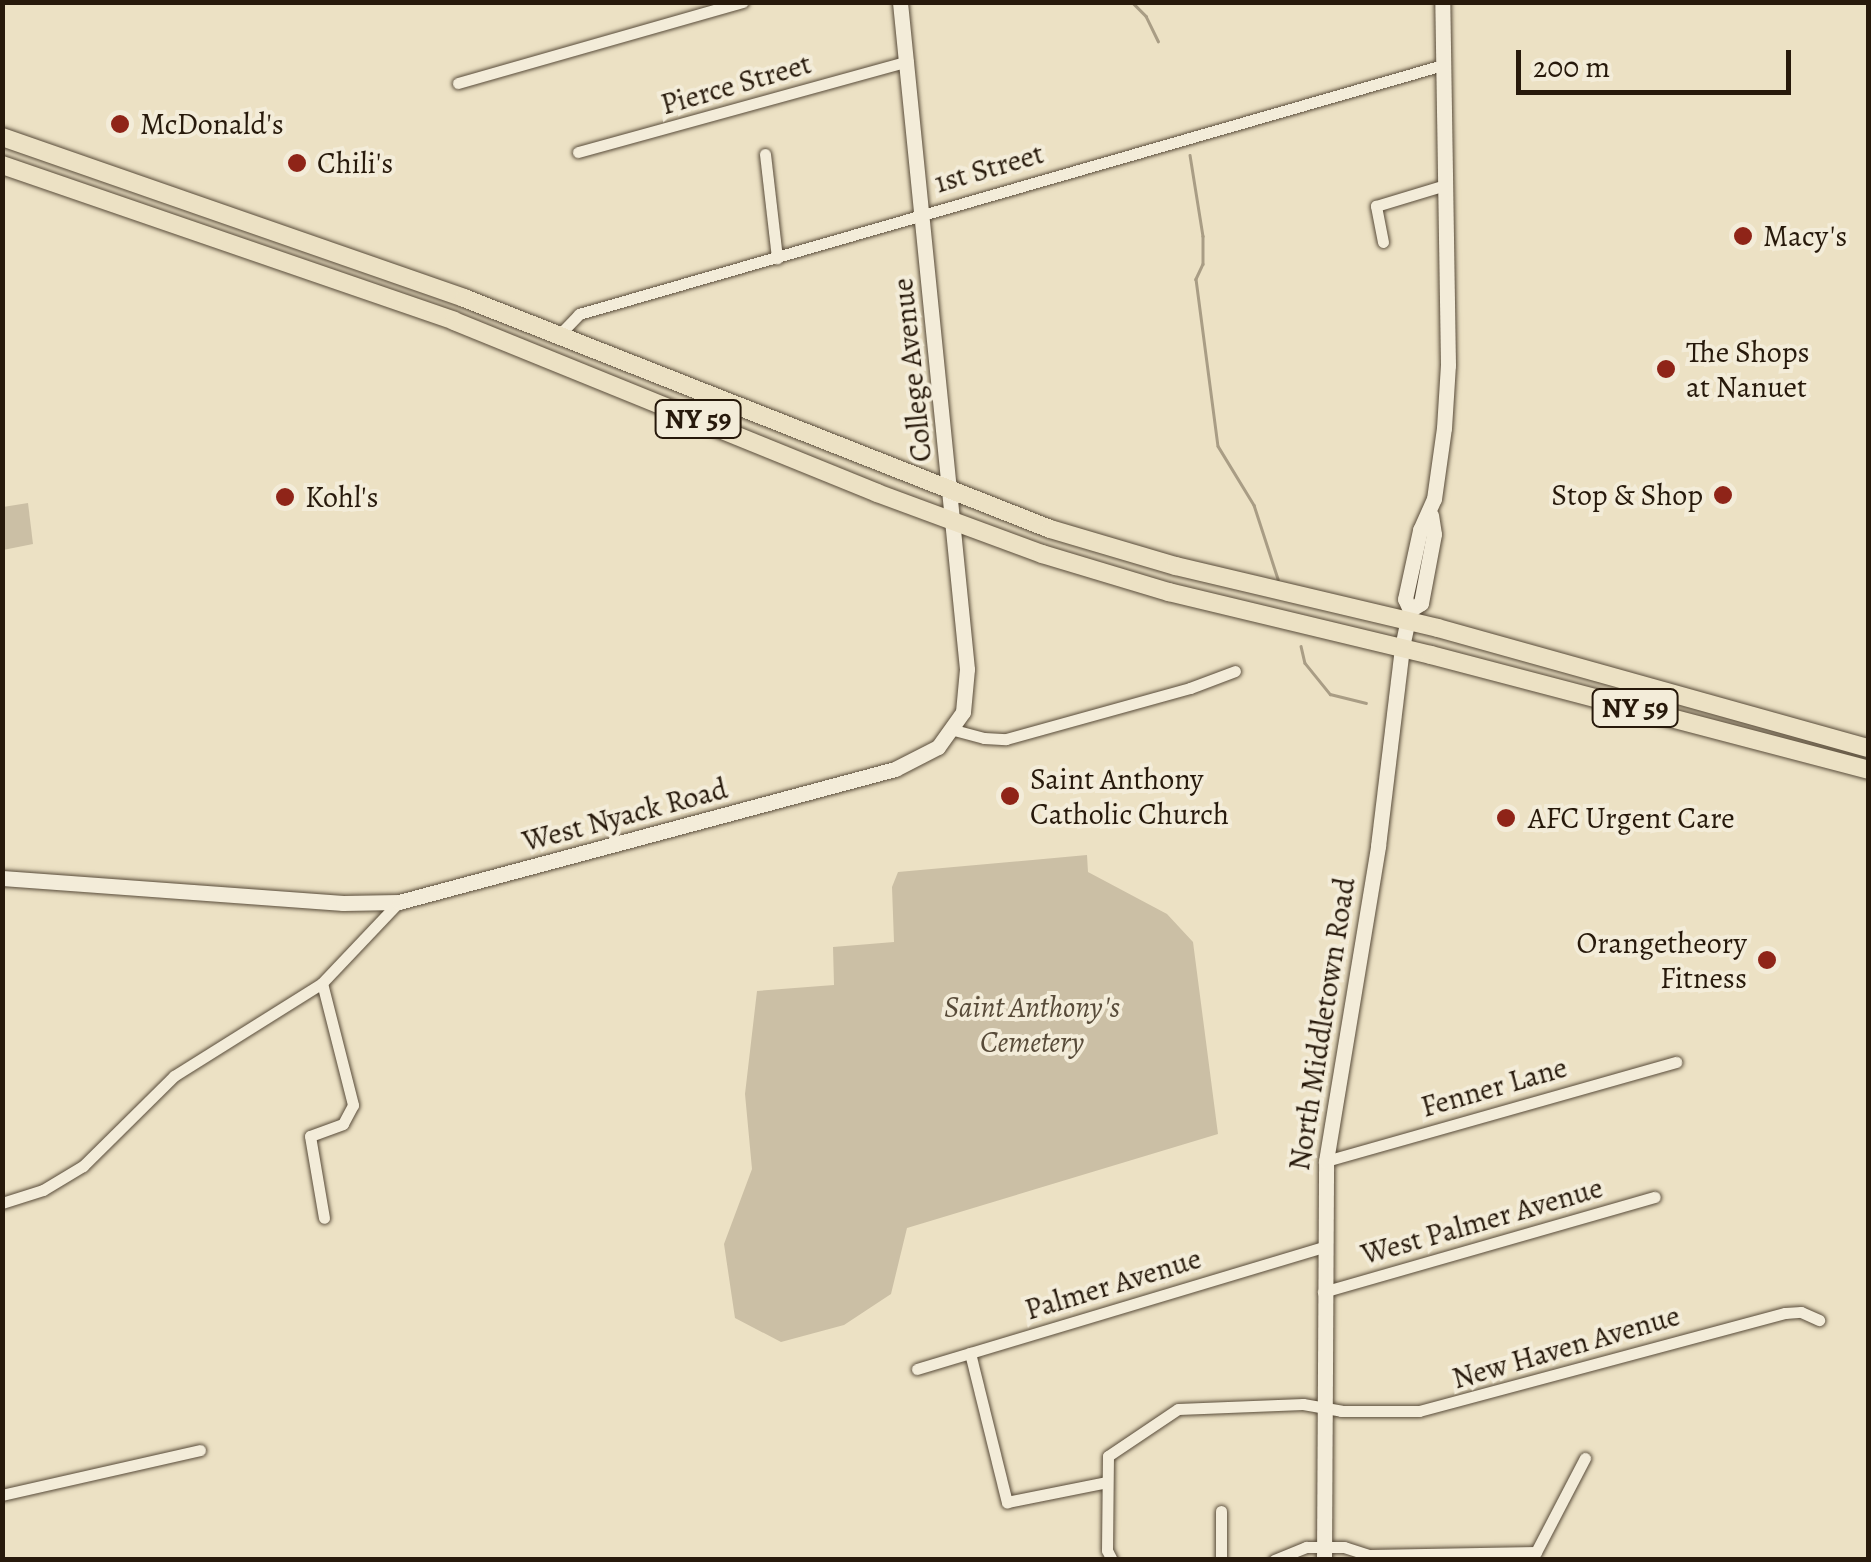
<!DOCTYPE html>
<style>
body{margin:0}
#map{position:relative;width:1871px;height:1562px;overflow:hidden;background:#ece1c4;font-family:Alegreya,serif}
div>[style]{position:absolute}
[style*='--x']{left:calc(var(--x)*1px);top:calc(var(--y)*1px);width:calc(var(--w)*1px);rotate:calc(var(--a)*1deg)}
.green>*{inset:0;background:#cbbfa5}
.stream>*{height:2.5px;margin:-1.25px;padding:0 1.25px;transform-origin:1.25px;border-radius:1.25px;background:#a99d85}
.roads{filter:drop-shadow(0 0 2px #584b39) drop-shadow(0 0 2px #584b39)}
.street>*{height:11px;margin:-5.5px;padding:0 5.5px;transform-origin:5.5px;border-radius:5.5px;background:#f3ecd9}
.secondary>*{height:15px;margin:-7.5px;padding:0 7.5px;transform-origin:7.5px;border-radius:7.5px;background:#f3ecd9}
.primary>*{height:18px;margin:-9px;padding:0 9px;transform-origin:9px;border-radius:9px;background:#ece1c4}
.dots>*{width:28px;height:28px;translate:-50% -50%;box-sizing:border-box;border:5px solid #f3ecd9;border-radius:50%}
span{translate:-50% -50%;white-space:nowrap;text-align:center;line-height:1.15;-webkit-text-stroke:8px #f3ecd9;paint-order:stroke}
.shield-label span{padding:2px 8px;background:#f3ecd9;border:2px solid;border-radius:8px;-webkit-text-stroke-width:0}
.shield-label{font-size:28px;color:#27190b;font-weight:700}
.street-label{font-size:30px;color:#27190b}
.poi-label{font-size:30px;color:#27190b}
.left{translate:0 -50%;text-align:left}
.right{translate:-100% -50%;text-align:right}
.park-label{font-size:30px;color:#584b39;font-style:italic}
.frame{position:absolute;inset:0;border:5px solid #27190b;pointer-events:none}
.scale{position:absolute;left:1516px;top:50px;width:275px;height:45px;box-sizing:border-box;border:5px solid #27190b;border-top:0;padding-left:12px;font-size:30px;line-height:35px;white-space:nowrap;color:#27190b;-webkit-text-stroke:8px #f3ecd9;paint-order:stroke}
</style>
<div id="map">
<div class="green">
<div style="clip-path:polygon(28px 503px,33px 544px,3px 550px,3px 507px)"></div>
<div style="clip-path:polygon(1087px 855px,1088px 872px,1167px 914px,1193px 942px,1218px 1134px,907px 1228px,891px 1294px,844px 1325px,781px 1342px,735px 1318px,724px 1244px,752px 1169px,745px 1094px,757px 991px,834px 985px,833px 947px,894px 942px,892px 887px,898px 872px)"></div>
</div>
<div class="stream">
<div style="--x:1132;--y:2;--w:20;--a:45"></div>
<div style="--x:1146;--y:16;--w:28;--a:64"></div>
<div style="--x:1190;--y:155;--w:82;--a:80.9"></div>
<div style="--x:1203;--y:236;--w:28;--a:90"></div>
<div style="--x:1203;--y:264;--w:17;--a:115"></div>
<div style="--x:1196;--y:279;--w:168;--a:82.5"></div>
<div style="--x:1218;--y:446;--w:69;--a:58.6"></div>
<div style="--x:1254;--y:505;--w:78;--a:72"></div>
<div style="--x:1301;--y:646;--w:17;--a:77"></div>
<div style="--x:1305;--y:663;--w:40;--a:51"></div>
<div style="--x:1330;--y:694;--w:37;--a:14"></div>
</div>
<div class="roads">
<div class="street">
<div style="--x:458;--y:83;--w:296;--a:-15.9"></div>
<div style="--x:578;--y:152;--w:342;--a:-15.4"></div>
<div style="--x:765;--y:154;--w:105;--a:83.4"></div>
<div style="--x:1383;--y:242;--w:37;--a:-101"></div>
<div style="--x:1376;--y:206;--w:69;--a:-16.9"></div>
<div style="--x:559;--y:335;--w:29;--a:-46"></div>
<div style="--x:579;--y:314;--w:899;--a:-16.08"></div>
<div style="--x:954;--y:730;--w:31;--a:15"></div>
<div style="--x:984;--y:738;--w:22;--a:3"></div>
<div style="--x:1006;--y:739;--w:191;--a:-15.5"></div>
<div style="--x:1190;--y:688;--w:48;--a:-20.7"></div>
<div style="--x:322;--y:983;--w:126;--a:75.7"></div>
<div style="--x:353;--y:1105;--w:21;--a:118"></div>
<div style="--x:343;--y:1124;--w:35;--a:160"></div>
<div style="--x:310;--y:1136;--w:83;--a:80.3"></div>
<div style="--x:1326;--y:1161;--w:364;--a:-15.8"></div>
<div style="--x:2;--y:1203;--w:43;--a:-17.6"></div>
<div style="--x:43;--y:1190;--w:47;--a:-31"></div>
<div style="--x:83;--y:1166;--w:128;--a:-44.7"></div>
<div style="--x:174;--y:1076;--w:175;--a:-32.1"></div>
<div style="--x:322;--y:983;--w:112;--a:-46.5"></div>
<div style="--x:1323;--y:1292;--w:345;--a:-16"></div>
<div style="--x:970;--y:1353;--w:154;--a:76.1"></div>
<div style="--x:1007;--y:1502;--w:102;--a:-11.3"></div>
<div style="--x:917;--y:1369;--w:424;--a:-16.7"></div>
<div style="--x:2;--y:1495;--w:203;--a:-12.8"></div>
<div style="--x:1112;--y:1560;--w:11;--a:-117"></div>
<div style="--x:1107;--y:1550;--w:94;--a:-89.4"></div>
<div style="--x:1108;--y:1456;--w:84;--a:-33.9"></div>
<div style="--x:1178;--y:1409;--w:125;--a:-2.3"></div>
<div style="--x:1303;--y:1404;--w:39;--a:10"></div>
<div style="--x:1341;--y:1411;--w:78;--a:0"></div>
<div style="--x:1419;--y:1411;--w:379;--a:-15"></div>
<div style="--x:1785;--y:1313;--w:16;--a:-4"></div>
<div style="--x:1801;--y:1312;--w:20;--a:24"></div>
<div style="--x:1221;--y:1560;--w:49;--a:-90"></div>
<div style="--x:1274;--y:1560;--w:35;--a:-22"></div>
<div style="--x:1306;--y:1547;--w:38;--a:0"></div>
<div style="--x:1344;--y:1547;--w:26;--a:18"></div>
<div style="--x:1369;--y:1555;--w:167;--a:-1"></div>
<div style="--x:1536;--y:1552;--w:106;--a:-62.5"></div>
</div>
<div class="secondary">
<div style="--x:1410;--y:610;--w:13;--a:-32"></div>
<div style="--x:1421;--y:603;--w:70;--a:-79.3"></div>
<div style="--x:1434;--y:534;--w:19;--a:-99"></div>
<div style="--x:2;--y:878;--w:342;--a:4.2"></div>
<div style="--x:343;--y:903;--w:56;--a:-1"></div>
<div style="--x:399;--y:902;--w:514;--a:-15.01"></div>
<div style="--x:895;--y:769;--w:48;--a:-27.1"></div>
<div style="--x:938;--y:747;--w:43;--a:-54.5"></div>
<div style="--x:963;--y:712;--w:43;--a:-84.7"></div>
<div style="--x:967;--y:669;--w:670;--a:-95.74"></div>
<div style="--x:1324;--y:1560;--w:399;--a:-89.7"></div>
<div style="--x:1326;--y:1161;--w:319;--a:-80.6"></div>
<div style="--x:1378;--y:846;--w:200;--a:-83.1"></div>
<div style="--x:1402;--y:647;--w:38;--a:-78"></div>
<div style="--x:1410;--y:610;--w:12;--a:-114"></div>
<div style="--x:1405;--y:599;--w:71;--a:-77.7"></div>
<div style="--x:1420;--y:530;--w:34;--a:-66"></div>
<div style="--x:1434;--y:499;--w:72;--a:-82"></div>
<div style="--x:1444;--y:428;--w:63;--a:-86.4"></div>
<div style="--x:1448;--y:365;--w:363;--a:-90.9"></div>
</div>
<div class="primary">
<div style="--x:2;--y:137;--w:489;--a:19.2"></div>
<div style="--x:464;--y:298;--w:630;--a:21.51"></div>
<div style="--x:1050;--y:529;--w:131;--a:16.4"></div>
<div style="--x:1176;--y:566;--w:269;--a:13.3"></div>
<div style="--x:1438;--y:628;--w:446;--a:15.6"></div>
<div style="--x:2;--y:165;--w:478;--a:19"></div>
<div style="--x:454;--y:321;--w:457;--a:22.1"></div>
<div style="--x:877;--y:493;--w:176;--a:20.3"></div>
<div style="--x:1042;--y:554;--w:133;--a:16.7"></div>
<div style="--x:1169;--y:592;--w:269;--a:13.5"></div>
<div style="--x:1431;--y:655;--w:452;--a:14.7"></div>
</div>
</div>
<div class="dots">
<div style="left:120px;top:124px;background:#8f2418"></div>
<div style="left:297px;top:163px;background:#8f2418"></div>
<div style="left:1743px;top:236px;background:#8f2418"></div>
<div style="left:1666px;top:369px;background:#8f2418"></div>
<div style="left:1723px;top:495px;background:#8f2418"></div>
<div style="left:285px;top:497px;background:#8f2418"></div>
<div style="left:1010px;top:796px;background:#8f2418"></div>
<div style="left:1506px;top:818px;background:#8f2418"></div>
<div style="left:1767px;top:960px;background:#8f2418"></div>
</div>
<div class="shield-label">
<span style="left:698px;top:419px">NY 59</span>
<span style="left:1635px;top:708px">NY 59</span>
</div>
<div class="street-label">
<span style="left:736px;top:84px;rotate:-16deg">Pierce Street</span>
<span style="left:989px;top:168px;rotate:-16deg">1st Street</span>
<span style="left:912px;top:370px;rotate:-96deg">College Avenue</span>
<span style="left:625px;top:815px;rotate:-15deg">West Nyack Road</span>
<span style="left:1322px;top:1024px;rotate:-81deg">North Middletown Road</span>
<span style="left:1494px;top:1087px;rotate:-16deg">Fenner Lane</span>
<span style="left:1482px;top:1221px;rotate:-16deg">West Palmer Avenue</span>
<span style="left:1113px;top:1284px;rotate:-17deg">Palmer Avenue</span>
<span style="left:1566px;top:1347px;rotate:-16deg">New Haven Avenue</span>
</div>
<div class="poi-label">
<span class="left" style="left:140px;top:124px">McDonald's</span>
<span class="left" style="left:317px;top:163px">Chili's</span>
<span class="left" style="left:1763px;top:236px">Macy's</span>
<span class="left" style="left:1686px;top:369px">The Shops<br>at Nanuet</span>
<span class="right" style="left:1703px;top:495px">Stop &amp; Shop</span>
<span class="left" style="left:305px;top:497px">Kohl's</span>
<span class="left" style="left:1030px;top:796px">Saint Anthony<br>Catholic Church</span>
<span class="left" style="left:1528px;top:818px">AFC Urgent Care</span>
<span class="right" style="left:1747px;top:960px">Orangetheory<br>Fitness</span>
</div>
<div class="park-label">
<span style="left:1032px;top:1024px">Saint Anthony's<br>Cemetery</span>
</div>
<div class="frame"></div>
<div class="scale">200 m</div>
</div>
